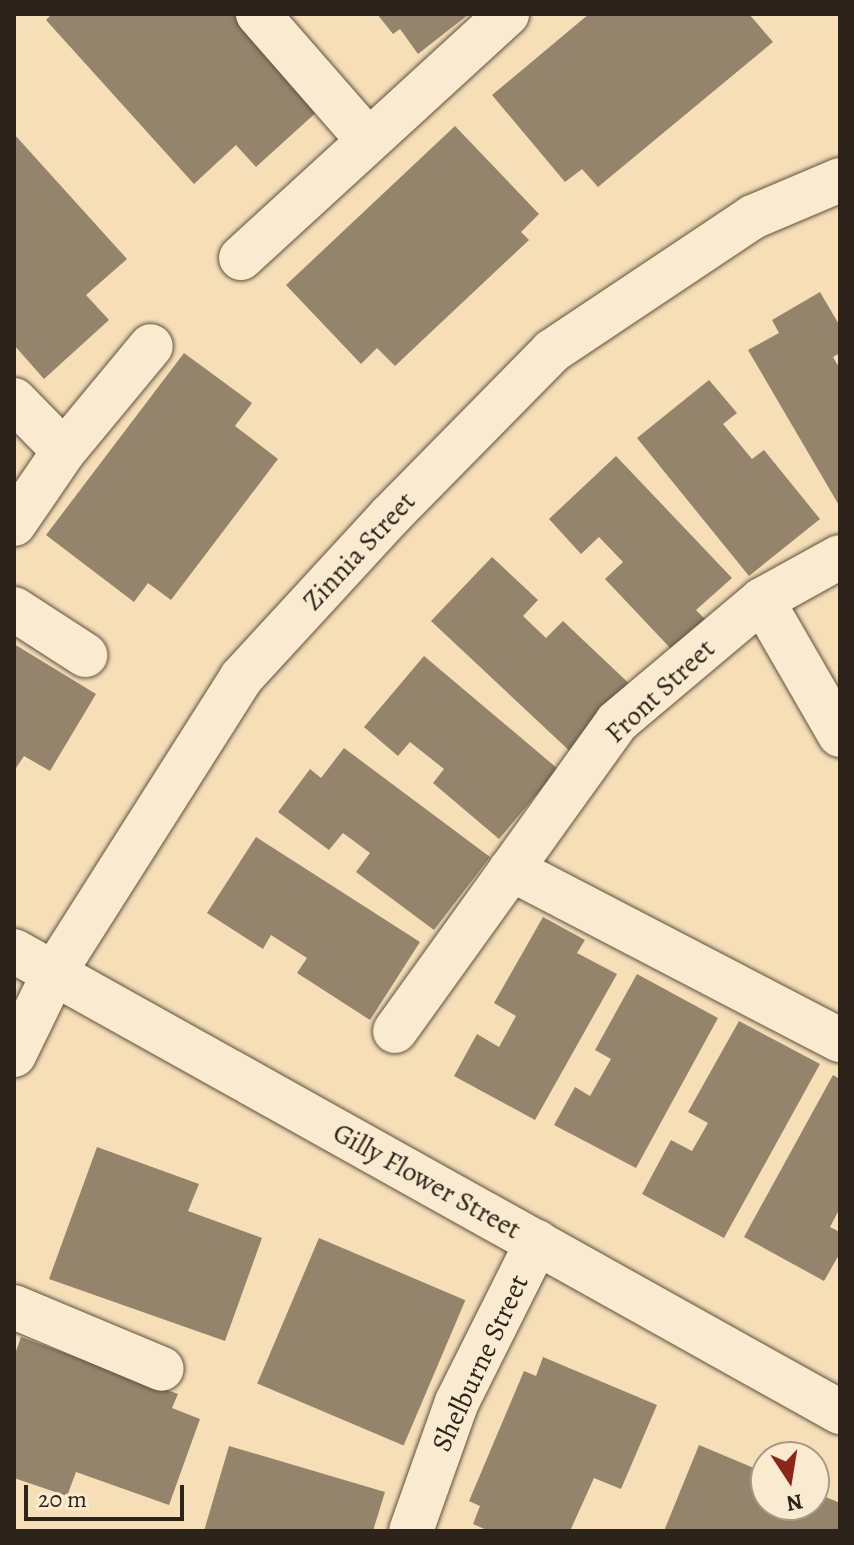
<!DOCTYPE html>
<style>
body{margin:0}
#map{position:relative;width:854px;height:1545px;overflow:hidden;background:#f6deb7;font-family:Alegreya,serif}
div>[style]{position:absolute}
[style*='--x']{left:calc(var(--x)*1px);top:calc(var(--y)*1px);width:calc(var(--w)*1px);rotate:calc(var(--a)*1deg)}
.building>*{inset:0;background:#95846c;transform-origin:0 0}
.roads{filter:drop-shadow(0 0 2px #5e5241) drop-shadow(0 0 2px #5e5241)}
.minor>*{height:44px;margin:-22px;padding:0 22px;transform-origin:22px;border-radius:22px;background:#f9ead0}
span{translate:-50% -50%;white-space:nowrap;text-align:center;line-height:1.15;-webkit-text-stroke:8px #f9ead0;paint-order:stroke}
.street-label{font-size:28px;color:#2c231a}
.frame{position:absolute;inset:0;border:16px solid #2c231a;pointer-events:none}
.north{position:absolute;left:750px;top:1441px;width:80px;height:80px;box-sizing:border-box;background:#f9ead0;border:2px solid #a79a87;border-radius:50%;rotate:168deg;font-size:22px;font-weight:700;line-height:32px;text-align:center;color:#2c231a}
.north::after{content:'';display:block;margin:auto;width:28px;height:36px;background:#8f2418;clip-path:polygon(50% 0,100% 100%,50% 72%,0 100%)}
.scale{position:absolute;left:24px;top:1485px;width:160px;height:36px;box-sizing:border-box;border:4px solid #2c231a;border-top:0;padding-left:10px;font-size:24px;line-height:28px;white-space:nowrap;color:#2c231a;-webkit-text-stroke:6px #f9ead0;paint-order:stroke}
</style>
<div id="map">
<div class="building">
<div style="clip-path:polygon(52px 14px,233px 14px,320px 109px,256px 167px,236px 145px,194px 184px,46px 20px)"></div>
<div style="clip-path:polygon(377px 14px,469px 14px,418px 54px,400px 29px,393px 34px)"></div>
<div style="clip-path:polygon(589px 14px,749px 14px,773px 42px,598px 187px,582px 169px,565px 182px,492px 95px)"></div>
<div style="clip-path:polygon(455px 126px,539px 214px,521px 232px,529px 240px,395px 366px,377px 348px,361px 364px,286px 285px)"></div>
<div style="clip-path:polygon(14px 134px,127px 259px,86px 295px,109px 320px,44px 379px,14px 345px)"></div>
<div style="clip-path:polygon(820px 292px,840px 326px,840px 353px,833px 357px,840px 369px,840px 507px,748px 350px,779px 333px,772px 320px)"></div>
<div style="clip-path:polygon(184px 353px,252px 403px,235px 426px,278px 459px,171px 600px,148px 583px,134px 602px,46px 535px)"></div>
<div style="clip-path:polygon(709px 380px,737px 413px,723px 424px,752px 459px,764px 450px,820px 519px,749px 576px,637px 438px)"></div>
<div style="clip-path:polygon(616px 456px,732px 578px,696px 610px,706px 620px,673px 651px,605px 579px,623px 562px,599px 537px,581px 554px,549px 519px)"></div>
<div style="clip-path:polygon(492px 557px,538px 600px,523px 616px,546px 638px,563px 621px,637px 691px,575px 756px,431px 621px)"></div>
<div style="clip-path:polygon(14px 644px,96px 694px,50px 771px,24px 756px,14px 771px)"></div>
<div style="clip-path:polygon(424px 656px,558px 769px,499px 839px,433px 783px,444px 769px,410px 742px,398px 756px,364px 727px)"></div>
<div style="clip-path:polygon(344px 748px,490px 857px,434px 930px,356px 872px,370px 853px,343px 833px,329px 850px,278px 812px,310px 769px,321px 778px)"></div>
<div style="clip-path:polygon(256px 837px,420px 942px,370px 1020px,297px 973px,307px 958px,271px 935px,263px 949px,207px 913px)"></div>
<div style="clip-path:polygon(543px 917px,585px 940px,577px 953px,617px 974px,535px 1120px,454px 1076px,477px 1034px,499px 1047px,516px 1016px,494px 1003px)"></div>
<div style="clip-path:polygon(637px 974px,718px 1018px,636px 1168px,554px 1125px,575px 1087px,590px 1096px,611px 1059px,595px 1050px)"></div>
<div style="clip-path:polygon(739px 1021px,820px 1064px,724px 1238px,642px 1194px,671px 1140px,692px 1151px,708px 1123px,688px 1112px)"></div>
<div style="clip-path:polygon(833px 1075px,840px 1079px,840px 1208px,830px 1227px,840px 1232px,840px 1253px,824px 1281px,744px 1237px)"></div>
<div style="clip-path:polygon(97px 1147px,199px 1184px,188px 1211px,262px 1238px,225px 1341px,49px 1279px)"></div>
<div style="left:319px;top:1238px;width:159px;height:158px;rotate:23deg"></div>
<div style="clip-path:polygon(21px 1337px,178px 1394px,172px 1408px,200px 1419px,169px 1505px,76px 1472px,67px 1496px,14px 1478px,14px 1357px)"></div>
<div style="clip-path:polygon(543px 1357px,657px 1405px,621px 1489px,594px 1478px,570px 1531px,489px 1531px,473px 1524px,480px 1506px,469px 1501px,524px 1371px,536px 1376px)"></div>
<div style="clip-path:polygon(699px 1445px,766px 1473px,766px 1505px,814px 1505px,814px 1492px,840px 1503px,840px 1531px,664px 1531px)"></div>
<div style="clip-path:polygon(229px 1446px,385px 1492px,373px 1531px,204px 1531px)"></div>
</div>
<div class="roads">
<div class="minor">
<div style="--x:258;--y:14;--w:164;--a:48.9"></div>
<div style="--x:241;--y:258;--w:361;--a:-42.5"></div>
<div style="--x:14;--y:400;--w:71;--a:45.6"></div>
<div style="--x:14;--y:524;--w:88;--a:-55.6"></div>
<div style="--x:64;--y:451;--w:136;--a:-50.4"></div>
<div style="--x:762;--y:600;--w:156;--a:60"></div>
<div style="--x:14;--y:609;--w:85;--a:32.9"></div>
<div style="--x:511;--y:869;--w:371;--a:27.5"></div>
<div style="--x:14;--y:951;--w:946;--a:29.17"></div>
<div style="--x:395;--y:1031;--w:380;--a:-54.3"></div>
<div style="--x:617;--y:722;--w:189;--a:-40.1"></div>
<div style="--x:762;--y:600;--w:89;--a:-28.9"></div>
<div style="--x:14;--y:1055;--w:91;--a:-64"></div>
<div style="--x:54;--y:973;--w:349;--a:-57.6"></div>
<div style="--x:241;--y:678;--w:220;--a:-47.4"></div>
<div style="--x:390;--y:516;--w:231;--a:-45.5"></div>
<div style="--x:552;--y:351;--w:242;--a:-33.7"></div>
<div style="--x:753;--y:217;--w:95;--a:-23"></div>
<div style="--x:14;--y:1307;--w:160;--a:22.7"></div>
<div style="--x:411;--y:1531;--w:137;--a:-70.4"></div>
<div style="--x:457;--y:1402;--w:179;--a:-63.4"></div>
</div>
</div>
<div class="street-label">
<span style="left:359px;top:551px;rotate:-47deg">Zinnia Street</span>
<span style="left:660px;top:691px;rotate:-43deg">Front Street</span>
<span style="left:427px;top:1181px;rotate:29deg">Gilly Flower Street</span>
<span style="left:480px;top:1363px;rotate:-65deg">Shelburne Street</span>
</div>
<div class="frame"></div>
<div class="north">N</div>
<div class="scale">20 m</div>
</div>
